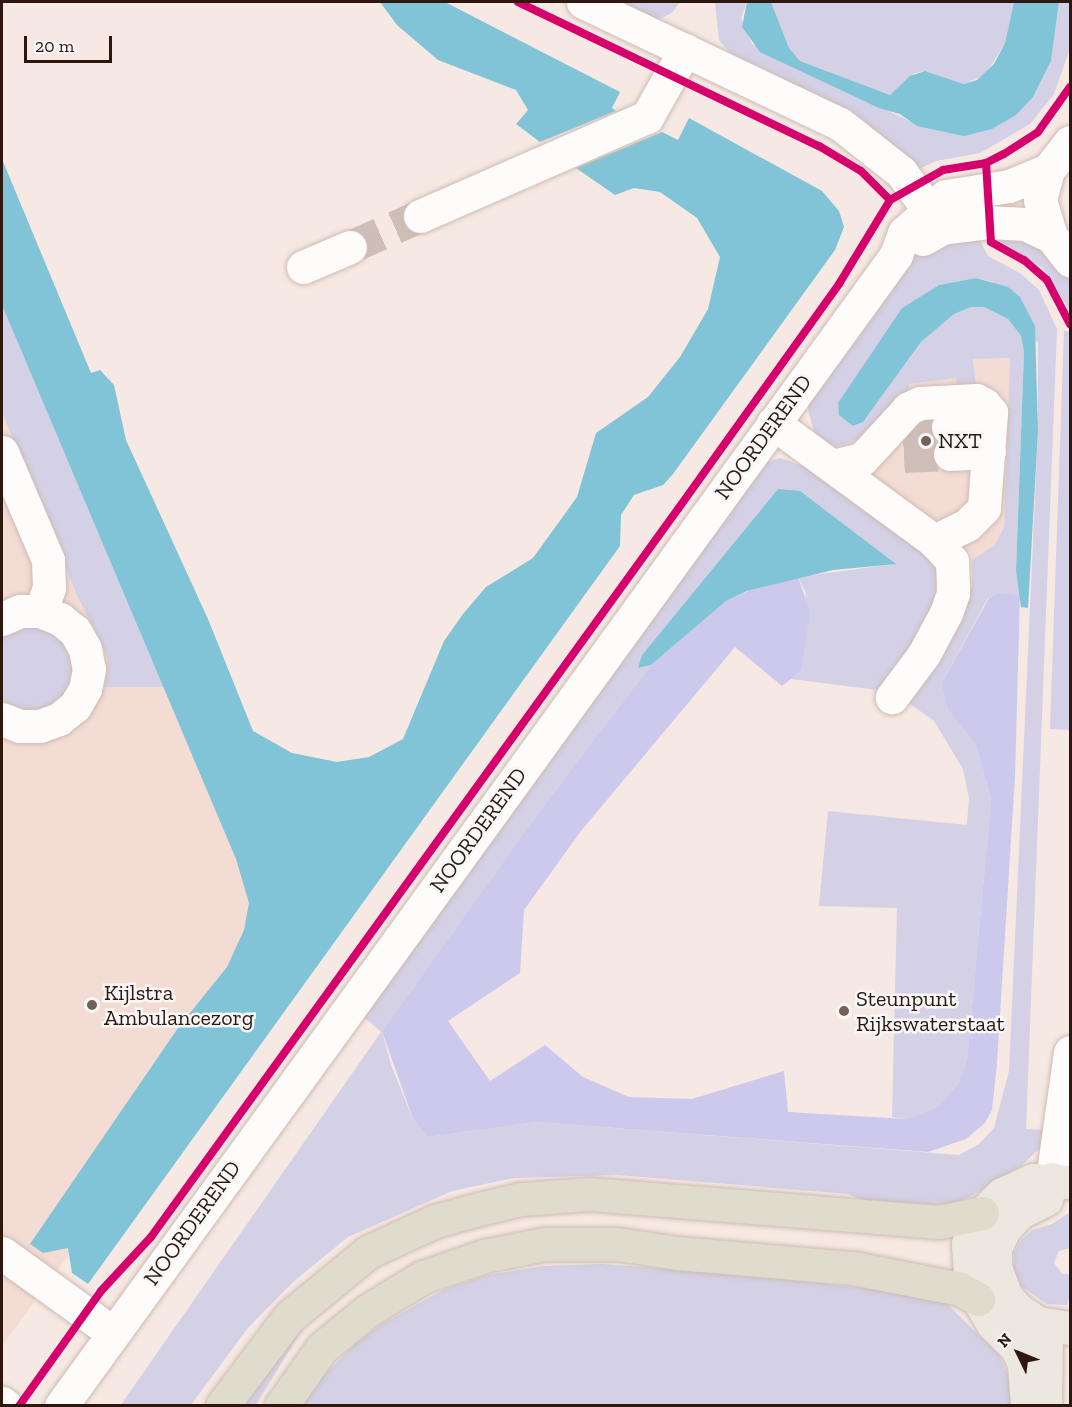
<!DOCTYPE html>
<style>
body{margin:0}
#map{position:relative;width:1072px;height:1407px;overflow:hidden;background:#f6e8e2;font-family:"Zilla Slab",serif}
div>[style]{position:absolute}
[style*='--x']{left:calc(var(--x)*1px);top:calc(var(--y)*1px);width:calc(var(--w)*1px);rotate:calc(var(--a)*1deg)}
.built>*{inset:0;background:#f3dcd4}
.green>*{inset:0;background:#d4d0e5}
.forest>*{inset:0;background:#ccc9ed}
.water>*{inset:0;background:#81c4d7}
.minor-tunnel>*{height:33px;margin-top:-16.5px;transform-origin:0;background:repeating-linear-gradient(90deg,#cebeb8 0 33px,transparent 0 49px)}
.roads{filter:drop-shadow(0 0 2px #cdbbb5) drop-shadow(0 0 2px #cdbbb5)}
.minor>*{height:33px;margin:-16.5px;padding:0 16.5px;transform-origin:16.5px;border-radius:16.5px;background:#fefcfb}
.major>*{height:33px;margin:-16.5px;padding:0 16.5px;transform-origin:16.5px;border-radius:16.5px;background:#ece8df}
.highway>*{height:33px;margin:-16.5px;padding:0 16.5px;transform-origin:16.5px;border-radius:16.5px;background:#dfdbcd}
.cycleway>*{height:8px;margin:-4px;padding:0 4px;transform-origin:4px;border-radius:4px;background:#d6006c}
.dots>*{width:16px;height:16px;translate:-50% -50%;box-sizing:border-box;border:3px solid #f7f7f7;border-radius:50%}
span{translate:-50% -50%;white-space:nowrap;text-align:center;line-height:1.15;-webkit-text-stroke:5px #f7f7f7;paint-order:stroke}
.street-label{font-size:22px;color:#2e170f}
.poi-label{font-size:22px;color:#2e170f}
.left{translate:0 -50%;text-align:left}
.frame{position:absolute;inset:0;border:3px solid #2e170f;pointer-events:none}
.north{position:absolute;left:988px;top:1323px;width:60px;height:60px;-webkit-text-stroke:4px #f7f7f7;paint-order:stroke;rotate:313deg;font-size:16px;font-weight:700;line-height:24px;text-align:center;color:#2e170f}
.north::after{content:'';display:block;margin:auto;width:21px;height:27px;background:#2e170f;clip-path:polygon(50% 0,100% 100%,50% 72%,0 100%)}
.scale{position:absolute;left:24px;top:36px;width:88px;height:27px;box-sizing:border-box;border:3px solid #2e170f;border-top:0;padding-left:8px;font-size:18px;line-height:21px;white-space:nowrap;color:#2e170f;-webkit-text-stroke:4px #f7f7f7;paint-order:stroke}
</style>
<div id="map">
<div class="built">
<div style="clip-path:polygon(2px 222px,299px 940px,2px 1346px)"></div>
<div style="clip-path:polygon(1010px 358px,1004px 527px,995px 545px,972px 560px,971px 553px,822px 442px,871px 433px,908px 384px,956px 378px,976px 385px,973px 359px)"></div>
</div>
<div class="green">
<div style="clip-path:polygon(611px 2px,680px 2px,672px 13px,658px 20px)"></div>
<div style="clip-path:polygon(715px 2px,747px 2px,741px 18px,752px 44px,909px 121px,1033px 97px,1051px 61px,1059px 2px,1070px 2px,1070px 48px,1054px 94px,1030px 124px,980px 153px,936px 161px,917px 170px,736px 60px,719px 40px)"></div>
<div style="clip-path:polygon(771px 2px,1014px 2px,1005px 43px,985px 75px,964px 84px,925px 71px,915px 73px,890px 95px,800px 61px,789px 48px)"></div>
<div style="clip-path:polygon(1002px 231px,1033px 242px,1070px 280px,1070px 311px,1044px 269px,995px 238px)"></div>
<div style="clip-path:polygon(976px 233px,988px 256px,1021px 274px,1039px 290px,1057px 329px,1026px 1129px,1049px 1130px,1042px 1146px,1022px 1165px,968px 1198px,949px 1204px,877px 1206px,848px 1194px,618px 1175px,514px 1178px,452px 1191px,348px 1237px,293px 1282px,247px 1329px,191px 1405px,120px 1406px,381px 1032px,364px 1017px,753px 473px,766px 462px,780px 458px,814px 470px,927px 552px,938px 571px,934px 610px,889px 678px,877px 690px,791px 679px,801px 671px,806px 593px,798px 577px,894px 564px,778px 489px,642px 655px,639px 668px,651px 665px,538px 813px,382px 1031px,391px 1065px,413px 1119px,428px 1137px,537px 1122px,959px 1155px,979px 1144px,994px 1128px,1009px 1071px,1038px 431px,1038px 343px,993px 282px,976px 278px,939px 285px,902px 308px,853px 426px,863px 422px,921px 342px,954px 314px,971px 307px,984px 307px,1008px 319px,1021px 336px,1024px 352px,1016px 571px,1020px 595px,998px 593px,988px 598px,941px 684px,948px 710px,976px 745px,991px 800px,967px 1060px,959px 1082px,939px 1106px,906px 1119px,892px 1117px,897px 908px,819px 906px,828px 811px,967px 825px,969px 798px,963px 769px,934px 721px,906px 701px,950px 641px,972px 586px,972px 560px,995px 545px,1004px 527px,1010px 358px,973px 359px,976px 386px,957px 388px,956px 378px,909px 384px,909px 392px,898px 394px,871px 433px,841px 446px,830px 445px,815px 435px,808px 410px,809px 399px,908px 259px,918px 251px)"></div>
<div style="clip-path:polygon(2px 305px,164px 687px,104px 687px,108px 659px,77px 595px,2px 412px)"></div>
<div style="clip-path:polygon(1064px 331px,1070px 331px,1070px 730px,1050px 729px)"></div>
<div style="clip-path:polygon(30px 626px,43px 627px,65px 642px,75px 667px,67px 692px,47px 709px,20px 710px,2px 699px,2px 638px)"></div>
<div style="clip-path:polygon(1070px 1212px,1070px 1248px,1059px 1251px,1054px 1263px,1062px 1274px,1070px 1274px,1070px 1295px,1067px 1305px,1047px 1304px,1021px 1286px,1014px 1270px,1014px 1253px,1021px 1240px,1033px 1230px,1052px 1224px)"></div>
<div style="clip-path:polygon(601px 1264px,730px 1273px,897px 1292px,944px 1301px,999px 1355px,1011px 1382px,1011px 1406px,302px 1406px,317px 1382px,354px 1345px,382px 1324px,439px 1292px,483px 1276px,543px 1266px)"></div>
<div style="clip-path:polygon(301px 1331px,256px 1405px,239px 1406px,265px 1369px)"></div>
</div>
<div class="forest">
<div style="clip-path:polygon(798px 577px,810px 611px,801px 671px,782px 686px,735px 647px,581px 831px,524px 910px,520px 973px,448px 1021px,490px 1081px,545px 1045px,583px 1077px,629px 1097px,692px 1099px,784px 1071px,788px 1112px,906px 1119px,939px 1106px,959px 1082px,967px 1060px,991px 800px,976px 745px,948px 710px,941px 684px,989px 598px,998px 593px,1020px 595px,1015px 776px,997px 1063px,992px 1110px,985px 1123px,966px 1139px,928px 1152px,537px 1122px,428px 1137px,413px 1119px,382px 1031px,538px 813px,651px 665px,726px 601px,753px 589px)"></div>
</div>
<div class="water">
<div style="clip-path:polygon(380px 2px,445px 2px,620px 92px,612px 108px,616px 111px,540px 142px,516px 124px,528px 110px,516px 90px,438px 60px,397px 25px)"></div>
<div style="clip-path:polygon(747px 2px,771px 2px,789px 48px,800px 61px,890px 95px,910px 76px,925px 71px,964px 84px,977px 80px,994px 64px,1005px 43px,1014px 2px,1059px 2px,1051px 61px,1033px 97px,1016px 115px,992px 129px,964px 136px,917px 126px,900px 114px,879px 108px,760px 52px,742px 27px)"></div>
<div style="clip-path:polygon(689px 118px,822px 191px,839px 211px,844px 227px,835px 250px,673px 474px,663px 485px,634px 495px,621px 515px,620px 546px,88px 1284px,72px 1273px,68px 1248px,43px 1253px,30px 1244px,178px 1028px,227px 967px,244px 930px,249px 903px,236px 859px,2px 305px,2px 159px,91px 373px,100px 370px,114px 385px,126px 440px,208px 619px,253px 731px,292px 753px,337px 762px,369px 757px,403px 739px,444px 641px,463px 614px,486px 587px,533px 558px,577px 497px,596px 433px,648px 397px,680px 357px,708px 309px,720px 257px,697px 218px,660px 192px,634px 188px,615px 195px,576px 168px,662px 132px,678px 140px)"></div>
<div style="clip-path:polygon(976px 278px,1008px 287px,1020px 297px,1035px 326px,1038px 431px,1028px 608px,1021px 607px,1016px 571px,1024px 352px,1021px 336px,1008px 319px,984px 307px,971px 307px,954px 314px,921px 342px,863px 422px,853px 426px,839px 415px,838px 403px,902px 308px,939px 285px)"></div>
<div style="clip-path:polygon(778px 489px,800px 491px,896px 564px,833px 570px,747px 591px,726px 601px,651px 665px,638px 668px,642px 655px)"></div>
</div>
<div class="minor-tunnel">
<div style="--x:350;--y:247;--w:77;--a:-23.9"></div>
<div style="--x:902;--y:429;--w:46;--a:-2.5"></div>
<div style="--x:904;--y:456;--w:46;--a:-2.5"></div>
</div>
<div class="roads">
<div class="minor">
<div style="--x:583;--y:2;--w:284;--a:25.4"></div>
<div style="--x:840;--y:124;--w:78;--a:38.2"></div>
<div style="--x:901;--y:172;--w:69;--a:53.8"></div>
<div style="--x:1070;--y:142;--w:36;--a:128"></div>
<div style="--x:1048;--y:170;--w:31;--a:105"></div>
<div style="--x:1040;--y:200;--w:38;--a:73"></div>
<div style="--x:1051;--y:236;--w:31;--a:52"></div>
<div style="--x:420;--y:216;--w:248;--a:-23.6"></div>
<div style="--x:647;--y:117;--w:77;--a:-60.4"></div>
<div style="--x:923;--y:239;--w:22;--a:-30"></div>
<div style="--x:942;--y:228;--w:46;--a:-7.4"></div>
<div style="--x:988;--y:222;--w:37;--a:3"></div>
<div style="--x:1025;--y:224;--w:29;--a:25"></div>
<div style="--x:303;--y:267;--w:51;--a:-23.1"></div>
<div style="--x:773;--y:423;--w:200;--a:36.2"></div>
<div style="--x:934;--y:541;--w:27;--a:48"></div>
<div style="--x:952;--y:561;--w:32;--a:88"></div>
<div style="--x:953;--y:593;--w:21;--a:109"></div>
<div style="--x:946;--y:613;--w:47;--a:118.2"></div>
<div style="--x:924;--y:654;--w:54;--a:126.7"></div>
<div style="--x:948;--y:427;--w:42;--a:-2.7"></div>
<div style="--x:2;--y:452;--w:117;--a:66.9"></div>
<div style="--x:48;--y:560;--w:28;--a:88"></div>
<div style="--x:49;--y:588;--w:25;--a:111"></div>
<div style="--x:950;--y:454;--w:39;--a:-3"></div>
<div style="--x:833;--y:466;--w:30;--a:-14"></div>
<div style="--x:862;--y:459;--w:69;--a:-47.3"></div>
<div style="--x:909;--y:408;--w:12;--a:-24"></div>
<div style="--x:920;--y:403;--w:56;--a:-3.1"></div>
<div style="--x:976;--y:400;--w:9;--a:27"></div>
<div style="--x:984;--y:404;--w:11;--a:49"></div>
<div style="--x:991;--y:412;--w:96;--a:94.2"></div>
<div style="--x:984;--y:508;--w:24;--a:135"></div>
<div style="--x:967;--y:525;--w:37;--a:154"></div>
<div style="--x:2;--y:619;--w:20;--a:-24"></div>
<div style="--x:20;--y:611;--w:20;--a:0"></div>
<div style="--x:40;--y:611;--w:22;--a:22"></div>
<div style="--x:60;--y:619;--w:19;--a:39"></div>
<div style="--x:75;--y:631;--w:21;--a:61"></div>
<div style="--x:85;--y:649;--w:20;--a:79"></div>
<div style="--x:89;--y:669;--w:20;--a:101"></div>
<div style="--x:85;--y:689;--w:20;--a:120"></div>
<div style="--x:75;--y:706;--w:21;--a:141"></div>
<div style="--x:59;--y:719;--w:20;--a:160"></div>
<div style="--x:40;--y:726;--w:20;--a:180"></div>
<div style="--x:20;--y:726;--w:19;--a:-159"></div>
<div style="--x:1052;--y:1179;--w:128;--a:-81.9"></div>
<div style="--x:2;--y:1253;--w:137;--a:35.8"></div>
<div style="--x:2;--y:1403;--w:5;--a:37"></div>
<div style="--x:61;--y:1406;--w:1422;--a:-54.04"></div>
<div style="--x:896;--y:255;--w:23;--a:-70"></div>
<div style="--x:904;--y:233;--w:56;--a:-41.4"></div>
<div style="--x:946;--y:196;--w:64;--a:-9"></div>
<div style="--x:1009;--y:186;--w:42;--a:-22.3"></div>
</div>
<div class="major">
<div style="--x:1052;--y:1179;--w:21;--a:107"></div>
<div style="--x:1046;--y:1199;--w:30;--a:153"></div>
<div style="--x:1019;--y:1213;--w:22;--a:133"></div>
<div style="--x:1004;--y:1229;--w:21;--a:115"></div>
<div style="--x:995;--y:1248;--w:19;--a:90"></div>
<div style="--x:995;--y:1267;--w:30;--a:70"></div>
<div style="--x:1005;--y:1295;--w:18;--a:49"></div>
<div style="--x:1017;--y:1309;--w:25;--a:34"></div>
<div style="--x:1038;--y:1323;--w:32;--a:9"></div>
<div style="--x:1038;--y:1323;--w:16;--a:60"></div>
<div style="--x:1046;--y:1337;--w:69;--a:90.8"></div>
<div style="--x:1027;--y:1406;--w:42;--a:-94.1"></div>
<div style="--x:1024;--y:1364;--w:19;--a:-115"></div>
<div style="--x:1016;--y:1347;--w:34;--a:-135"></div>
<div style="--x:992;--y:1323;--w:28;--a:-120"></div>
<div style="--x:978;--y:1299;--w:27;--a:-107"></div>
<div style="--x:970;--y:1273;--w:29;--a:-94"></div>
<div style="--x:968;--y:1244;--w:28;--a:-69"></div>
<div style="--x:978;--y:1218;--w:34;--a:-45"></div>
<div style="--x:1002;--y:1194;--w:34;--a:-24"></div>
<div style="--x:1033;--y:1180;--w:37;--a:3"></div>
</div>
<div class="highway">
<div style="--x:222;--y:1406;--w:111;--a:-53"></div>
<div style="--x:289;--y:1317;--w:102;--a:-39.4"></div>
<div style="--x:368;--y:1252;--w:74;--a:-24.8"></div>
<div style="--x:435;--y:1221;--w:46;--a:-15.3"></div>
<div style="--x:479;--y:1209;--w:43;--a:-13.4"></div>
<div style="--x:521;--y:1199;--w:69;--a:-4.1"></div>
<div style="--x:590;--y:1194;--w:350;--a:4.6"></div>
<div style="--x:939;--y:1222;--w:44;--a:-11.8"></div>
<div style="--x:281;--y:1406;--w:71;--a:-54.7"></div>
<div style="--x:322;--y:1348;--w:58;--a:-39.4"></div>
<div style="--x:367;--y:1311;--w:66;--a:-31.3"></div>
<div style="--x:423;--y:1277;--w:65;--a:-19"></div>
<div style="--x:484;--y:1256;--w:62;--a:-11.1"></div>
<div style="--x:545;--y:1244;--w:72;--a:0"></div>
<div style="--x:617;--y:1244;--w:61;--a:8.5"></div>
<div style="--x:677;--y:1253;--w:177;--a:4.9"></div>
<div style="--x:853;--y:1268;--w:109;--a:11.1"></div>
<div style="--x:960;--y:1289;--w:21;--a:29"></div>
</div>
</div>
<div class="cycleway">
<div style="--x:518;--y:2;--w:334;--a:25.6"></div>
<div style="--x:819;--y:146;--w:49;--a:30.8"></div>
<div style="--x:861;--y:171;--w:41;--a:45"></div>
<div style="--x:986;--y:163;--w:79;--a:86.4"></div>
<div style="--x:991;--y:242;--w:38;--a:29"></div>
<div style="--x:1024;--y:260;--w:30;--a:41"></div>
<div style="--x:1047;--y:280;--w:50;--a:62.4"></div>
<div style="--x:19;--y:1406;--w:141;--a:-54.5"></div>
<div style="--x:101;--y:1291;--w:74;--a:-47.2"></div>
<div style="--x:151;--y:1237;--w:899;--a:-54.1"></div>
<div style="--x:678;--y:509;--w:277;--a:-54.4"></div>
<div style="--x:839;--y:284;--w:98;--a:-58.7"></div>
<div style="--x:890;--y:200;--w:61;--a:-29.5"></div>
<div style="--x:943;--y:170;--w:44;--a:-9.2"></div>
<div style="--x:986;--y:163;--w:20;--a:-27"></div>
<div style="--x:1004;--y:154;--w:40;--a:-32.9"></div>
<div style="--x:1038;--y:132;--w:55;--a:-54.6"></div>
</div>
<div class="dots">
<div style="left:926px;top:441px;background:#746059"></div>
<div style="left:92px;top:1005px;background:#746059"></div>
<div style="left:844px;top:1011px;background:#746059"></div>
</div>
<div class="street-label">
<span style="left:763px;top:437px;rotate:-54deg">NOORDEREND</span>
<span style="left:478px;top:830px;rotate:-54deg">NOORDEREND</span>
<span style="left:192px;top:1223px;rotate:-54deg">NOORDEREND</span>
</div>
<div class="poi-label">
<span class="left" style="left:938px;top:441px">NXT</span>
<span class="left" style="left:104px;top:1005px">Kijlstra<br>Ambulancezorg</span>
<span class="left" style="left:856px;top:1011px">Steunpunt<br>Rijkswaterstaat</span>
</div>
<div class="frame"></div>
<div class="north">N</div>
<div class="scale">20 m</div>
</div>
